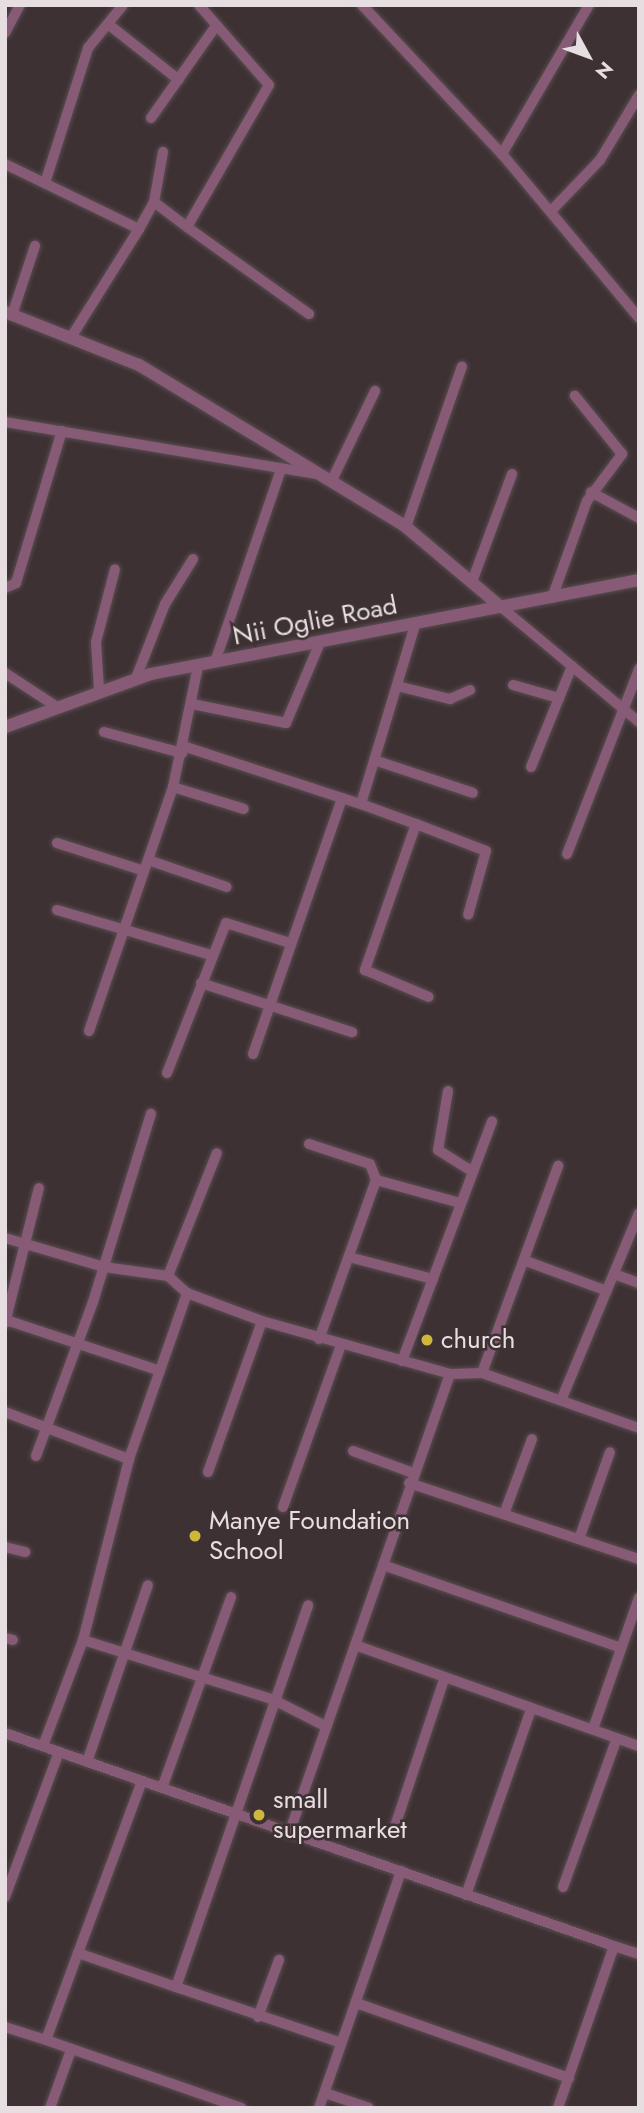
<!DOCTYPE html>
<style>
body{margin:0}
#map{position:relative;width:644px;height:2113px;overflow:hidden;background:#3e3134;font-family:Jost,sans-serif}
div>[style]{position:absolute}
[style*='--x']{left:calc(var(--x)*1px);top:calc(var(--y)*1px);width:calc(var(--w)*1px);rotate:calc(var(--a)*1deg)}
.roads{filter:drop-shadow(0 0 2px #594d50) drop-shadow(0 0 2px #594d50)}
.minor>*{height:10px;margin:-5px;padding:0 5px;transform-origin:5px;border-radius:5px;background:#875b76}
.tertiary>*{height:12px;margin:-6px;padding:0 6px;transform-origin:6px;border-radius:6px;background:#875b76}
.dots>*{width:19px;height:19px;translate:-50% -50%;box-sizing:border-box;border:4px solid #3e3134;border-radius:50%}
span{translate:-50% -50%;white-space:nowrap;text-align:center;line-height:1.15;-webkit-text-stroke:5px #3e3134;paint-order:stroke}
.street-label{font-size:26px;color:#e6dee0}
.poi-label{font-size:26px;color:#e6dee0}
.left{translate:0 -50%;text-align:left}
.frame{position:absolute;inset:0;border:7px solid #e6dee0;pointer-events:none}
.north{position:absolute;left:553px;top:21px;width:70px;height:70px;-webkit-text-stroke:5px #3e3134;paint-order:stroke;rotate:131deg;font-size:19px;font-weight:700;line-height:28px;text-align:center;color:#e6dee0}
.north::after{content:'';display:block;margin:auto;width:24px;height:32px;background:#e6dee0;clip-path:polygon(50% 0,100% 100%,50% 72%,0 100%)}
</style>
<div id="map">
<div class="roads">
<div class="minor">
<div style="--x:362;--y:5;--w:204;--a:46.8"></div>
<div style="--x:589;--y:5;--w:173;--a:120.3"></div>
<div style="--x:502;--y:154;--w:214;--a:50.1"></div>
<div style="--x:108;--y:24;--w:90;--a:38.3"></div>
<div style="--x:5;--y:33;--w:32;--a:-62"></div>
<div style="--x:151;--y:118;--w:113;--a:-54.8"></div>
<div style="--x:5;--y:164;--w:149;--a:25.9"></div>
<div style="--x:139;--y:229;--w:126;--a:122.1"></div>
<div style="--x:45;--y:183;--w:142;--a:-72.3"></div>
<div style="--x:88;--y:48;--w:55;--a:-50.9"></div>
<div style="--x:154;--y:202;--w:41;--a:37.1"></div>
<div style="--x:187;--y:227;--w:164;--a:-60"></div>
<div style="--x:269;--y:85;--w:106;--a:-131.2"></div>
<div style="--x:551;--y:211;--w:71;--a:-46.1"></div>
<div style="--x:600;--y:160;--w:76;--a:-59"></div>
<div style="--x:187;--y:227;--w:150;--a:35.5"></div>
<div style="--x:139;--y:229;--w:31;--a:-61"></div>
<div style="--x:154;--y:202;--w:51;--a:-79.8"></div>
<div style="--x:12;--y:315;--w:73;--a:-71.6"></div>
<div style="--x:5;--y:422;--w:314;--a:9.5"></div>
<div style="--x:332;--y:480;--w:99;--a:-64.2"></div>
<div style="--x:591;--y:492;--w:55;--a:28.4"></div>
<div style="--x:406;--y:527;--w:170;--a:-70.8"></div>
<div style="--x:473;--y:579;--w:112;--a:-69.6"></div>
<div style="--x:5;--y:588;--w:12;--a:-24"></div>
<div style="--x:16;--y:583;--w:159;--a:-73.2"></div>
<div style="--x:552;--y:598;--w:103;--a:-70.2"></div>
<div style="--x:587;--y:501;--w:59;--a:-53.3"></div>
<div style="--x:622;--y:454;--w:75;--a:-129"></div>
<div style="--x:501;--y:607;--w:180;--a:39.8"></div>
<div style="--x:415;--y:625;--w:187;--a:106.8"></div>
<div style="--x:361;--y:804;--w:59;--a:20"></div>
<div style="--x:416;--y:824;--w:155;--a:109.3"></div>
<div style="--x:365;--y:970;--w:69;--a:22.9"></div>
<div style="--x:215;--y:662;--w:204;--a:-71.1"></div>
<div style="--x:5;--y:673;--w:59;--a:33.1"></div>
<div style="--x:136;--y:678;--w:79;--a:-68.6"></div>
<div style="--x:165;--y:604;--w:53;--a:-58.1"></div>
<div style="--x:513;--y:685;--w:48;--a:15.8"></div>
<div style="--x:397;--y:686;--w:55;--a:13.8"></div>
<div style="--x:450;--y:699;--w:22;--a:-24"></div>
<div style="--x:99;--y:689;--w:47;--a:-93.7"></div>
<div style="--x:96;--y:642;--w:75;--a:-75.4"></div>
<div style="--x:192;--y:704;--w:96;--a:11.4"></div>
<div style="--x:286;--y:723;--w:85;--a:-67.1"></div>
<div style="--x:104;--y:732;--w:81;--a:15.1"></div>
<div style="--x:183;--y:746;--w:167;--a:18.1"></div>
<div style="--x:374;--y:760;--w:104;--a:18.4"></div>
<div style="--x:531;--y:767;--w:109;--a:-67.9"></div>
<div style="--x:173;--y:787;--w:74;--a:17.2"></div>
<div style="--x:416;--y:824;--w:75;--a:21.1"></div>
<div style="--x:486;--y:851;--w:66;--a:105.7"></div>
<div style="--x:57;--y:843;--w:91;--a:17.8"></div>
<div style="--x:567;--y:854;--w:199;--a:-68.7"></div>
<div style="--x:148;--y:860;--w:83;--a:18.9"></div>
<div style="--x:57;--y:910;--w:160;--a:16.3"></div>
<div style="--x:201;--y:983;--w:159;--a:18"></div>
<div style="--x:89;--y:1031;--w:258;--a:-71"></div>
<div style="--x:173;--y:787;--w:124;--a:-78.3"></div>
<div style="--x:253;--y:1054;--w:271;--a:-70.8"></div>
<div style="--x:342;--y:798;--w:20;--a:18"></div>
<div style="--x:167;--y:1073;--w:161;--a:-68.5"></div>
<div style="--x:226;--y:923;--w:67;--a:17.4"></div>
<div style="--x:448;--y:1091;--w:60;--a:99.6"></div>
<div style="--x:438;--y:1150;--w:41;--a:32.2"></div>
<div style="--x:309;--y:1144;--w:64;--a:18.2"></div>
<div style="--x:370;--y:1164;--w:17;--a:69"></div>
<div style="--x:376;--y:1180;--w:169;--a:109.7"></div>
<div style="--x:376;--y:1180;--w:87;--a:15.3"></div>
<div style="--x:5;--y:1238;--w:103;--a:16.3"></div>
<div style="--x:104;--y:1267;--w:65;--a:8"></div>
<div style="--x:168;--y:1276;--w:25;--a:42"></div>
<div style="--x:187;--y:1293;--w:80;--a:20.5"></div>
<div style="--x:262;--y:1321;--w:195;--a:15.7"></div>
<div style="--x:450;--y:1374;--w:487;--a:109.3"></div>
<div style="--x:349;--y:1257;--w:87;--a:14.7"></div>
<div style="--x:526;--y:1261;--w:86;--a:20.3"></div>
<div style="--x:614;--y:1274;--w:27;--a:20"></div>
<div style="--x:168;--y:1276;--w:132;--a:-68.3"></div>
<div style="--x:6;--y:1320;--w:162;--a:18.3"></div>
<div style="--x:5;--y:1323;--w:139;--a:-75.9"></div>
<div style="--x:402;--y:1361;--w:256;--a:-69.4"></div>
<div style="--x:482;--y:1373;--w:221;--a:-69.8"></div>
<div style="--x:450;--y:1374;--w:32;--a:-2"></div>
<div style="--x:482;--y:1373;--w:166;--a:19.3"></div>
<div style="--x:562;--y:1398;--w:200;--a:-67.4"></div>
<div style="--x:5;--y:1412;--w:133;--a:20.8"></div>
<div style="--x:353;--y:1451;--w:64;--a:20.1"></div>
<div style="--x:36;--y:1456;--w:164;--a:-69.7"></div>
<div style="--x:93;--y:1302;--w:197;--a:-72.9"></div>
<div style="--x:208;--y:1472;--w:160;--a:-70.3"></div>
<div style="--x:409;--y:1483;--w:242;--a:18.3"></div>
<div style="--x:283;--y:1507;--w:172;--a:-70.3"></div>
<div style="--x:504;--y:1514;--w:80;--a:-69.5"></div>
<div style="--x:579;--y:1539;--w:92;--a:-70.4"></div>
<div style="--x:5;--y:1547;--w:21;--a:14"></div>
<div style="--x:383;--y:1565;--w:252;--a:19.2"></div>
<div style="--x:5;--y:1638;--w:8;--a:14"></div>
<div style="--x:83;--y:1640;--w:200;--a:17.4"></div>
<div style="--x:274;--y:1700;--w:59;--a:27"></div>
<div style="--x:355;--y:1645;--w:301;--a:19.6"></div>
<div style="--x:593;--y:1729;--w:139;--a:-70.7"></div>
<div style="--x:5;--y:1733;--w:645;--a:19.28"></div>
<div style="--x:614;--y:1946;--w:171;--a:109.1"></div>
<div style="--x:43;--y:1746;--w:113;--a:-69.3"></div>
<div style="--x:83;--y:1640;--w:187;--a:-75.7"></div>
<div style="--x:129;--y:1459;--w:176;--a:-70.7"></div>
<div style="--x:87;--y:1762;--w:187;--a:-71"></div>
<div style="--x:142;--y:1781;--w:184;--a:110.4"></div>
<div style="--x:78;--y:1953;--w:104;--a:19.1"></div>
<div style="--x:176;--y:1987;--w:404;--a:-70.9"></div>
<div style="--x:162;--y:1788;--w:203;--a:-70.1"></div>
<div style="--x:394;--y:1829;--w:160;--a:-71.5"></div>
<div style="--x:563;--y:1887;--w:158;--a:-70.1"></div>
<div style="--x:466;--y:1895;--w:197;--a:-70.7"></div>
<div style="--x:5;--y:1897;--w:155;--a:-69.6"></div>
<div style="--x:614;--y:1946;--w:26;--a:18"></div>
<div style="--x:176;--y:1987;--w:174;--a:18.7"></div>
<div style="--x:356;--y:2003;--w:226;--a:19.4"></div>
<div style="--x:258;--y:2017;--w:61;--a:-69.8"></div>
<div style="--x:5;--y:2027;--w:43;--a:17.6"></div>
<div style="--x:46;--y:2040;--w:93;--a:-69.8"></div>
<div style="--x:46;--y:2040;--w:207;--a:19.2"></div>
<div style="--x:325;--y:2093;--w:46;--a:18.8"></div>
<div style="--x:50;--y:2108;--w:62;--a:-70.1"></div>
<div style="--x:319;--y:2108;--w:251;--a:-70.9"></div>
</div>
<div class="tertiary">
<div style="--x:5;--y:312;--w:144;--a:21.6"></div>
<div style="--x:139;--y:365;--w:312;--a:31.2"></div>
<div style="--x:406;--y:527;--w:124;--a:40.1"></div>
<div style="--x:5;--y:727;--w:155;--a:-20"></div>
<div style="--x:151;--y:674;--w:497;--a:-10.9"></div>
</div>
</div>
<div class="dots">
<div style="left:427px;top:1340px;background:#cfb837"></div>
<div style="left:195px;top:1536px;background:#cfb837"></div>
<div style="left:259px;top:1815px;background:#cfb837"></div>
</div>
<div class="street-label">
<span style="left:315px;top:621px;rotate:-11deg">Nii Oglie Road</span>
</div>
<div class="poi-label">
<span class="left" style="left:441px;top:1340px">church</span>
<span class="left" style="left:209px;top:1536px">Manye Foundation<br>School</span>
<span class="left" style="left:273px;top:1815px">small<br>supermarket</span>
</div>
<div class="frame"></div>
<div class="north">N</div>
</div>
